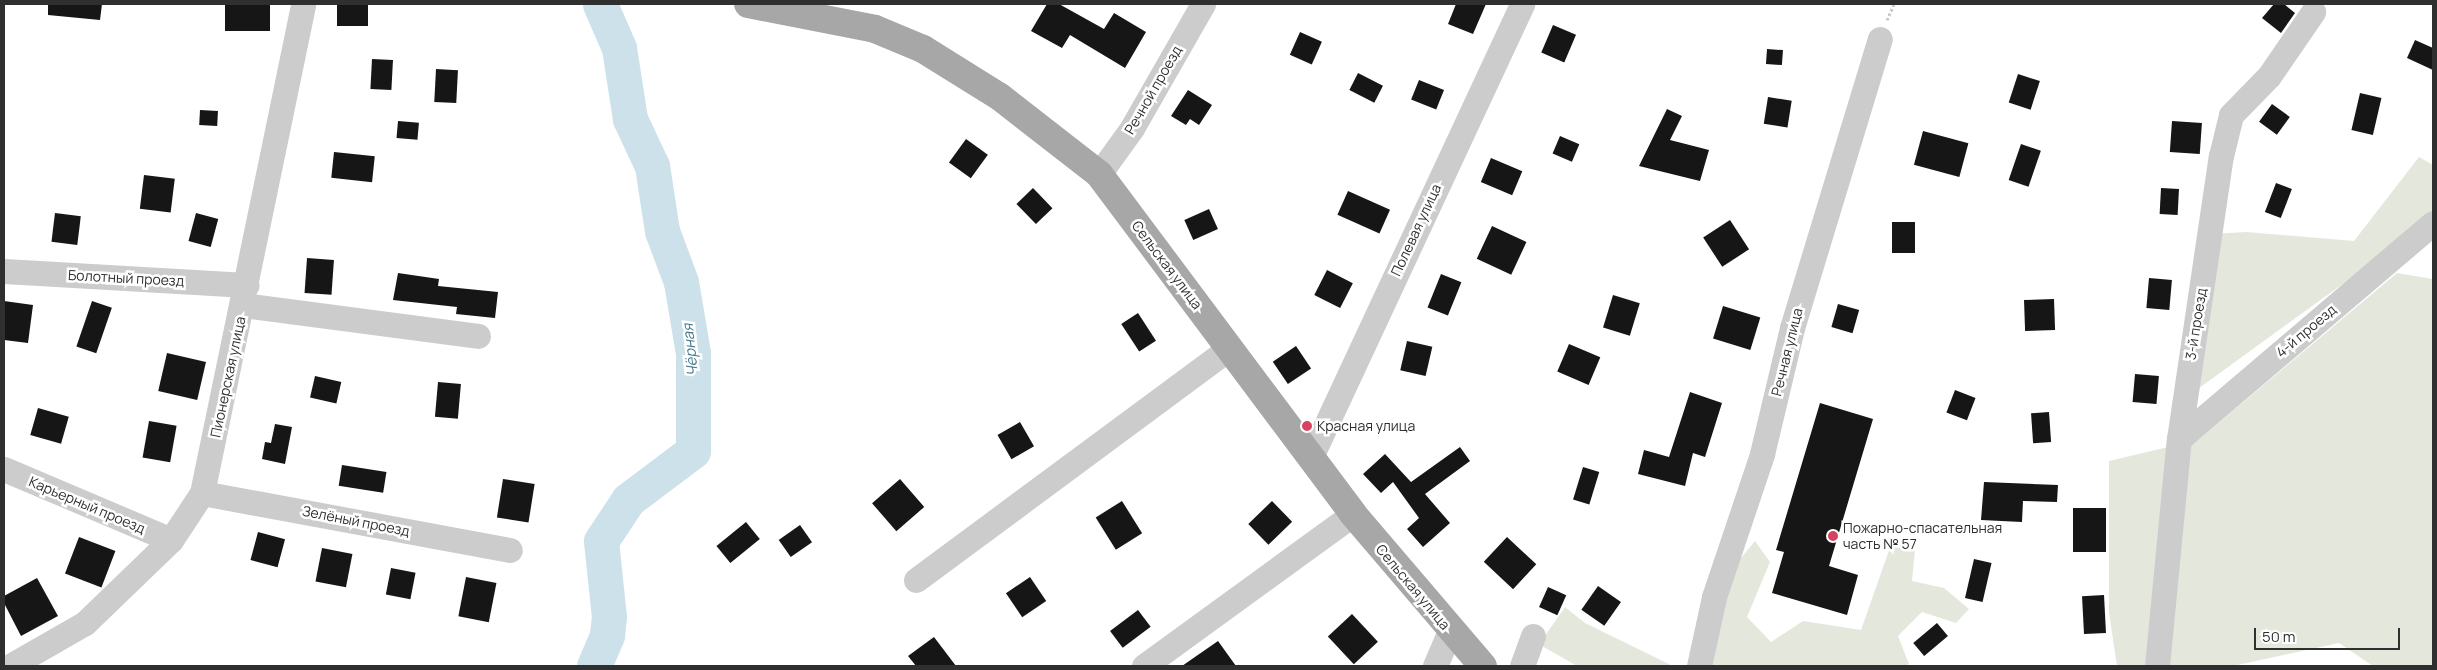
<!DOCTYPE html>
<meta charset="utf-8">
<style>
body{margin:0}
#map{position:relative;width:2437px;height:670px;overflow:hidden;background:#fff;font-family:Manrope,sans-serif}
div>[style]{position:absolute}
[style*='--x']{left:calc(var(--x)*1px);top:calc(var(--y)*1px);width:calc(var(--w)*1px);rotate:calc(var(--a)*1deg)}
.green>*{inset:0;background:#e4e8dc}
.river>*{height:35px;margin:-17.5px;padding:0 17.5px;transform-origin:17.5px;border-radius:17.5px;background:#cce1e9}
.building>*{inset:0;background:#161616;transform-origin:0 0}
.path>*{height:3px;margin-top:-1.5px;transform-origin:0;background:repeating-linear-gradient(90deg,#c9c9c9 0 2.5px,transparent 0 5px)}
.minor>*{height:25px;margin:-12.5px;padding:0 12.5px;transform-origin:12.5px;border-radius:12.5px;background:#ccc}
.major>*{height:28px;margin:-14px;padding:0 14px;transform-origin:14px;border-radius:14px;background:#a7a7a7}
.dots>*{width:14px;height:14px;translate:-50% -50%;box-sizing:border-box;border:2px solid #fff;border-radius:50%}
span{translate:-50% -50%;white-space:nowrap;text-align:center;line-height:1.15;-webkit-text-stroke:5px #fff;paint-order:stroke}
.street-label{font-size:14px;color:#2f2f2f}
.poi-label{font-size:14px;color:#2f2f2f}
.left{translate:0 -50%;text-align:left}
.water-label{font-size:15px;color:#44788a;font-style:italic}
.frame{position:absolute;inset:0;border:5px solid #2f2f2f;pointer-events:none}
.scale{position:absolute;left:2254px;top:628px;width:146px;height:22px;box-sizing:border-box;border:2px solid #2f2f2f;border-top:0;padding-left:6px;font-size:15px;line-height:18px;white-space:nowrap;color:#2f2f2f;-webkit-text-stroke:4px #fff;paint-order:stroke}
</style>
<div id="map">
<div class="green">
<div style="clip-path:polygon(2419px 157px,2433px 165px,2433px 211px,2388px 251px,2184px 399px,2211px 234px,2246px 232px,2354px 241px)"></div>
<div style="clip-path:polygon(2397px 273px,2433px 279px,2433px 666px,2373px 666px,2339px 643px,2233px 666px,2117px 666px,2109px 613px,2109px 461px,2198px 440px)"></div>
<div style="clip-path:polygon(1893px 539px,1916px 539px,1912px 581px,1944px 588px,1969px 609px,1956px 623px,1922px 612px,1898px 636px,1909px 664px,1906px 666px,1711px 666px,1731px 570px,1755px 541px,1770px 562px,1747px 617px,1771px 642px,1803px 621px,1861px 630px)"></div>
<div style="clip-path:polygon(1565px 607px,1585px 623px,1673px 666px,1577px 666px,1542px 646px,1542px 640px)"></div>
</div>
<div class="river">
<div style="--x:594;--y:666;--w:34;--a:-67"></div>
<div style="--x:607;--y:635;--w:18;--a:-84"></div>
<div style="--x:609;--y:617;--w:76;--a:-96"></div>
<div style="--x:601;--y:541;--w:49;--a:-56.6"></div>
<div style="--x:628;--y:500;--w:81;--a:-37"></div>
<div style="--x:693;--y:451;--w:98;--a:-90"></div>
<div style="--x:693;--y:353;--w:72;--a:-99.6"></div>
<div style="--x:681;--y:282;--w:54;--a:-110.4"></div>
<div style="--x:662;--y:231;--w:66;--a:-98.7"></div>
<div style="--x:652;--y:166;--w:52;--a:-115.1"></div>
<div style="--x:630;--y:119;--w:72;--a:-98.8"></div>
<div style="--x:619;--y:48;--w:48;--a:-113.4"></div>
</div>
<div class="building">
<div style="clip-path:polygon(48px 4px,102px 4px,100px 20px,48px 15px)"></div>
<div style="left:225px;top:4px;width:45px;height:27px"></div>
<div style="left:337px;top:4px;width:31px;height:22px"></div>
<div style="clip-path:polygon(1047px 4px,1059px 4px,1104px 29px,1114px 13px,1146px 32px,1125px 68px,1070px 35px,1062px 48px,1031px 31px)"></div>
<div style="clip-path:polygon(1456px 4px,1486px 4px,1473px 34px,1448px 24px)"></div>
<div style="clip-path:polygon(2274px 4px,2284px 4px,2295px 13px,2281px 33px,2262px 18px)"></div>
<div style="left:1553px;top:25px;width:25px;height:30px;rotate:23deg"></div>
<div style="left:1300px;top:32px;width:24px;height:25px;rotate:24deg"></div>
<div style="clip-path:polygon(2415px 40px,2433px 48px,2433px 70px,2407px 58px)"></div>
<div style="left:1767px;top:49px;width:16px;height:15px;rotate:4deg"></div>
<div style="left:372px;top:59px;width:21px;height:30px;rotate:3deg"></div>
<div style="left:436px;top:69px;width:22px;height:33px;rotate:3deg"></div>
<div style="left:1358px;top:73px;width:28px;height:19px;rotate:27deg"></div>
<div style="left:2018px;top:74px;width:23px;height:30px;rotate:18deg"></div>
<div style="left:1419px;top:80px;width:27px;height:21px;rotate:22deg"></div>
<div style="clip-path:polygon(1188px 90px,1212px 105px,1199px 125px,1190px 119px,1186px 125px,1171px 116px)"></div>
<div style="left:2360px;top:93px;width:22px;height:38px;rotate:13deg"></div>
<div style="left:1768px;top:97px;width:24px;height:27px;rotate:9deg"></div>
<div style="left:2272px;top:104px;width:22px;height:22px;rotate:36deg"></div>
<div style="clip-path:polygon(1667px 109px,1682px 116px,1670px 140px,1709px 150px,1700px 181px,1639px 166px)"></div>
<div style="left:200px;top:110px;width:18px;height:15px;rotate:3deg"></div>
<div style="left:398px;top:121px;width:21px;height:17px;rotate:5deg"></div>
<div style="left:2172px;top:121px;width:30px;height:31px;rotate:4deg"></div>
<div style="left:1923px;top:131px;width:47px;height:35px;rotate:15deg"></div>
<div style="left:1560px;top:136px;width:21px;height:19px;rotate:23deg"></div>
<div style="left:966px;top:139px;width:27px;height:29px;rotate:36deg"></div>
<div style="left:2021px;top:144px;width:21px;height:38px;rotate:19deg"></div>
<div style="left:334px;top:152px;width:41px;height:26px;rotate:6deg"></div>
<div style="left:1491px;top:158px;width:34px;height:26px;rotate:23deg"></div>
<div style="left:144px;top:175px;width:31px;height:34px;rotate:7deg"></div>
<div style="left:2276px;top:183px;width:17px;height:31px;rotate:21deg"></div>
<div style="left:1033px;top:188px;width:28px;height:23px;rotate:46deg"></div>
<div style="left:2161px;top:188px;width:18px;height:26px;rotate:3deg"></div>
<div style="left:1348px;top:191px;width:46px;height:26px;rotate:24deg"></div>
<div style="left:1209px;top:209px;width:22px;height:27px;rotate:66deg"></div>
<div style="left:55px;top:213px;width:26px;height:29px;rotate:7deg"></div>
<div style="left:196px;top:213px;width:23px;height:29px;rotate:15deg"></div>
<div style="left:1730px;top:220px;width:35px;height:32px;rotate:57deg"></div>
<div style="left:1892px;top:222px;width:23px;height:31px"></div>
<div style="left:1492px;top:226px;width:38px;height:36px;rotate:25deg"></div>
<div style="left:307px;top:258px;width:27px;height:35px;rotate:4deg"></div>
<div style="left:1327px;top:270px;width:29px;height:28px;rotate:27deg"></div>
<div style="clip-path:polygon(398px 273px,439px 279px,438px 286px,498px 292px,495px 318px,456px 314px,457px 307px,393px 300px)"></div>
<div style="left:1441px;top:274px;width:22px;height:36px;rotate:22deg"></div>
<div style="left:2149px;top:278px;width:23px;height:30px;rotate:5deg"></div>
<div style="left:1613px;top:295px;width:28px;height:34px;rotate:17deg"></div>
<div style="left:2054px;top:299px;width:31px;height:30px;rotate:88deg"></div>
<div style="clip-path:polygon(4px 301px,33px 305px,28px 343px,4px 340px)"></div>
<div style="left:92px;top:301px;width:21px;height:48px;rotate:19deg"></div>
<div style="left:1838px;top:304px;width:22px;height:24px;rotate:16deg"></div>
<div style="left:1723px;top:306px;width:39px;height:34px;rotate:17deg"></div>
<div style="left:1138px;top:313px;width:33px;height:20px;rotate:57deg"></div>
<div style="left:1407px;top:341px;width:26px;height:30px;rotate:13deg"></div>
<div style="left:1569px;top:344px;width:34px;height:30px;rotate:23deg"></div>
<div style="left:1296px;top:346px;width:27px;height:28px;rotate:56deg"></div>
<div style="left:167px;top:353px;width:40px;height:39px;rotate:13deg"></div>
<div style="left:2135px;top:374px;width:24px;height:28px;rotate:5deg"></div>
<div style="left:315px;top:376px;width:27px;height:22px;rotate:13deg"></div>
<div style="left:438px;top:382px;width:23px;height:35px;rotate:5deg"></div>
<div style="left:1955px;top:390px;width:22px;height:24px;rotate:21deg"></div>
<div style="clip-path:polygon(1690px 392px,1722px 403px,1705px 457px,1693px 453px,1685px 486px,1638px 474px,1644px 450px,1669px 457px)"></div>
<div style="clip-path:polygon(1820px 403px,1873px 419px,1829px 566px,1858px 575px,1847px 615px,1772px 593px,1784px 552px,1776px 550px)"></div>
<div style="left:38px;top:408px;width:32px;height:28px;rotate:16deg"></div>
<div style="left:2049px;top:412px;width:30px;height:18px;rotate:86deg"></div>
<div style="left:149px;top:421px;width:28px;height:37px;rotate:10deg"></div>
<div style="left:1020px;top:422px;width:28px;height:26px;rotate:60deg"></div>
<div style="clip-path:polygon(275px 424px,292px 427px,285px 464px,262px 459px,265px 442px,271px 443px)"></div>
<div style="clip-path:polygon(1460px 447px,1470px 461px,1425px 494px,1450px 523px,1423px 547px,1407px 529px,1419px 518px,1393px 482px,1381px 493px,1363px 474px,1385px 454px,1411px 482px)"></div>
<div style="left:342px;top:465px;width:45px;height:21px;rotate:9deg"></div>
<div style="left:1583px;top:467px;width:17px;height:34px;rotate:17deg"></div>
<div style="left:503px;top:479px;width:32px;height:39px;rotate:9deg"></div>
<div style="left:900px;top:479px;width:37px;height:37px;rotate:49deg"></div>
<div style="clip-path:polygon(1984px 482px,2058px 485px,2057px 502px,2023px 501px,2022px 522px,1981px 520px)"></div>
<div style="left:1122px;top:501px;width:38px;height:31px;rotate:58deg"></div>
<div style="left:1272px;top:501px;width:29px;height:33px;rotate:46deg"></div>
<div style="left:2073px;top:508px;width:33px;height:44px"></div>
<div style="left:746px;top:522px;width:22px;height:38px;rotate:51deg"></div>
<div style="left:800px;top:525px;width:21px;height:26px;rotate:55deg"></div>
<div style="left:258px;top:532px;width:28px;height:29px;rotate:15deg"></div>
<div style="left:79px;top:537px;width:39px;height:39px;rotate:21deg"></div>
<div style="left:1507px;top:537px;width:40px;height:34px;rotate:43deg"></div>
<div style="left:322px;top:548px;width:31px;height:34px;rotate:11deg"></div>
<div style="left:1974px;top:559px;width:18px;height:40px;rotate:13deg"></div>
<div style="left:391px;top:568px;width:25px;height:27px;rotate:11deg"></div>
<div style="left:466px;top:577px;width:31px;height:40px;rotate:11deg"></div>
<div style="left:1030px;top:577px;width:29px;height:29px;rotate:56deg"></div>
<div style="clip-path:polygon(37px 578px,58px 616px,21px 636px,4px 603px,4px 596px)"></div>
<div style="left:1598px;top:586px;width:28px;height:29px;rotate:35deg"></div>
<div style="left:1548px;top:587px;width:20px;height:22px;rotate:24deg"></div>
<div style="left:2104px;top:595px;width:38px;height:22px;rotate:87deg"></div>
<div style="left:1138px;top:610px;width:21px;height:35px;rotate:53deg"></div>
<div style="left:1352px;top:614px;width:38px;height:33px;rotate:47deg"></div>
<div style="left:1937px;top:623px;width:17px;height:31px;rotate:50deg"></div>
<div style="clip-path:polygon(934px 637px,956px 666px,916px 666px,908px 656px)"></div>
<div style="clip-path:polygon(1218px 641px,1236px 666px,1182px 666px)"></div>
</div>
<div class="path">
<div style="--x:1887;--y:20;--w:17;--a:-66"></div>
</div>
<div class="minor">
<div style="--x:1099;--y:174;--w:57;--a:-54.3"></div>
<div style="--x:1132;--y:128;--w:143;--a:-60.2"></div>
<div style="--x:4;--y:271;--w:243;--a:3.3"></div>
<div style="--x:243;--y:305;--w:237;--a:7.5"></div>
<div style="--x:2179;--y:439;--w:333;--a:-40.4"></div>
<div style="--x:1311;--y:457;--w:500;--a:-65"></div>
<div style="--x:4;--y:469;--w:181;--a:23"></div>
<div style="--x:202;--y:493;--w:313;--a:10.5"></div>
<div style="--x:916;--y:580;--w:390;--a:-36.5"></div>
<div style="--x:10;--y:666;--w:86;--a:-29.8"></div>
<div style="--x:85;--y:623;--w:120;--a:-44"></div>
<div style="--x:171;--y:540;--w:56;--a:-56.6"></div>
<div style="--x:202;--y:493;--w:499;--a:-78.3"></div>
<div style="--x:1144;--y:666;--w:258;--a:-36"></div>
<div style="--x:1435;--y:666;--w:38;--a:-67"></div>
<div style="--x:1522;--y:666;--w:32;--a:-70"></div>
<div style="--x:1699;--y:666;--w:71;--a:-77.7"></div>
<div style="--x:1714;--y:597;--w:151;--a:-71.4"></div>
<div style="--x:1762;--y:454;--w:130;--a:-76.6"></div>
<div style="--x:1792;--y:328;--w:302;--a:-73.1"></div>
<div style="--x:2157;--y:666;--w:228;--a:-84.5"></div>
<div style="--x:2179;--y:439;--w:286;--a:-81.6"></div>
<div style="--x:2221;--y:156;--w:42;--a:-76.3"></div>
<div style="--x:2231;--y:115;--w:54;--a:-45.7"></div>
<div style="--x:2269;--y:76;--w:78;--a:-55.5"></div>
</div>
<div class="major">
<div style="--x:748;--y:4;--w:129;--a:11.1"></div>
<div style="--x:875;--y:29;--w:52;--a:22.6"></div>
<div style="--x:923;--y:49;--w:91;--a:31.9"></div>
<div style="--x:1000;--y:97;--w:125;--a:37.9"></div>
<div style="--x:1099;--y:174;--w:424;--a:53.2"></div>
<div style="--x:1353;--y:514;--w:200;--a:49.5"></div>
</div>
<div class="dots">
<div style="left:1307px;top:426px;background:#d6425f"></div>
<div style="left:1833px;top:536px;background:#d6425f"></div>
</div>
<div class="street-label">
<span style="left:1153px;top:90px;rotate:-60deg">Речной проезд</span>
<span style="left:1416px;top:230px;rotate:-65deg">Полевая улица</span>
<span style="left:1167px;top:265px;rotate:53deg">Сельская улица</span>
<span style="left:126px;top:278px;rotate:3deg">Болотный проезд</span>
<span style="left:2196px;top:324px;rotate:-81deg">3-й проезд</span>
<span style="left:2306px;top:331px;rotate:-40deg">4-й проезд</span>
<span style="left:1787px;top:352px;rotate:-76deg">Речная улица</span>
<span style="left:228px;top:377px;rotate:-78deg">Пионерская улица</span>
<span style="left:87px;top:505px;rotate:23deg">Карьерный проезд</span>
<span style="left:356px;top:521px;rotate:11deg">Зелёный проезд</span>
<span style="left:1413px;top:587px;rotate:50deg">Сельская улица</span>
</div>
<div class="poi-label">
<span class="left" style="left:1317px;top:426px">Красная улица</span>
<span class="left" style="left:1843px;top:536px">Пожарно-спасательная<br>часть № 57</span>
</div>
<div class="water-label">
<span style="left:690px;top:350px;rotate:-96deg">Чёрная</span>
</div>
<div class="frame"></div>
<div class="scale">50 m</div>
</div>
